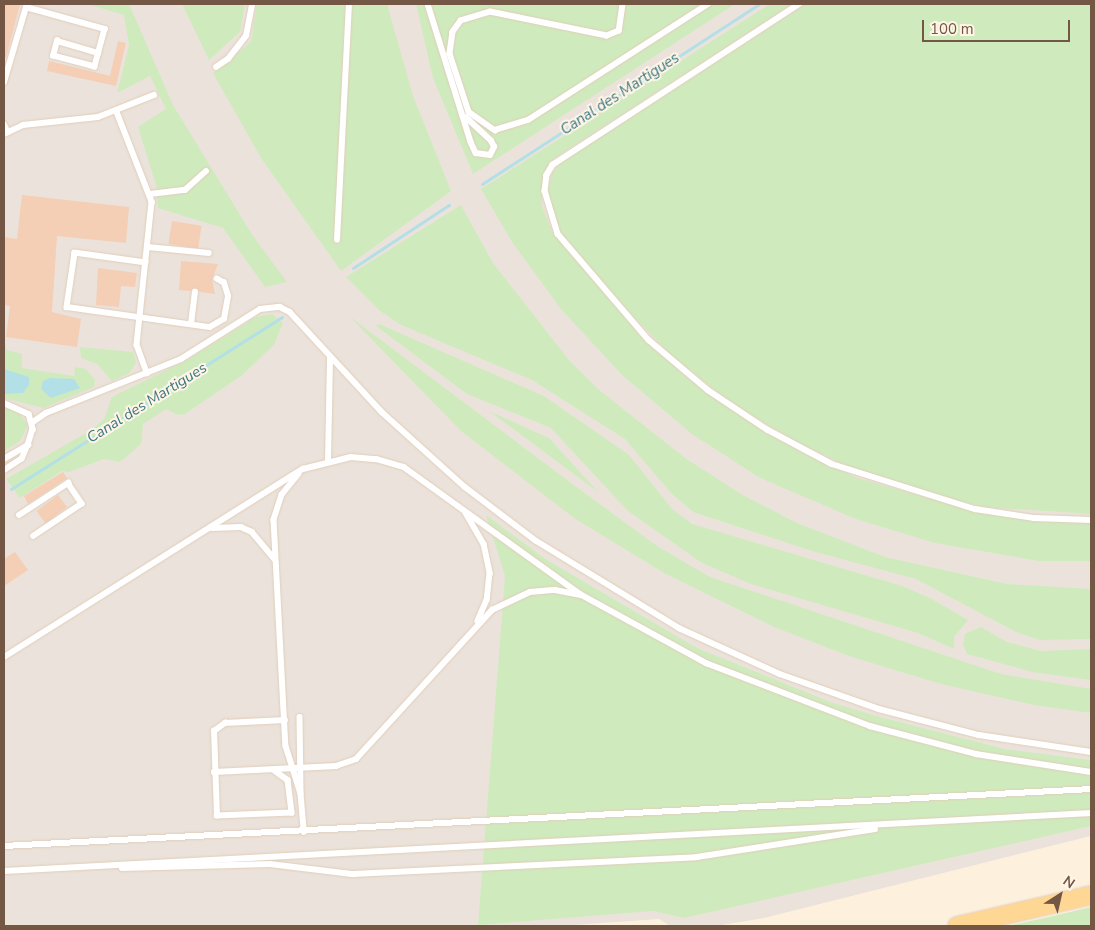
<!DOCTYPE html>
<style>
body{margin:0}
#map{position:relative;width:1095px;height:930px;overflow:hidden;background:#fdf1de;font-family:"Nunito Sans",sans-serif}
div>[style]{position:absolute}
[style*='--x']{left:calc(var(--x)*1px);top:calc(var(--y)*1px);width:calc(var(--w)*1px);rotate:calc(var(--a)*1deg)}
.industrial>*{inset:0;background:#ebe3db}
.green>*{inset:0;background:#cfebbd}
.water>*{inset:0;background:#b3dfe7}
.stream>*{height:3px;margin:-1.5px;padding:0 1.5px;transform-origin:1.5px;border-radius:1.5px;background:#b3dfe7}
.building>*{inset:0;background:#f4ceb5;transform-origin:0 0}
.roads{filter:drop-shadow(0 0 1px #e1cdba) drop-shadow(0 0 1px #e1cdba)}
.lane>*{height:5.5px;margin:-2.75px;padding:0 2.75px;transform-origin:2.75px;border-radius:2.75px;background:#fff}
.primary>*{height:18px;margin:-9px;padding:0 9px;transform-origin:9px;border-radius:9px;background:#ffd794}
span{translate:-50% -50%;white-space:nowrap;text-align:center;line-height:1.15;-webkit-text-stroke:4px #fff5e6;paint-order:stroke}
.water-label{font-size:15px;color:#3b7783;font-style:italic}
.frame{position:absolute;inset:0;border:5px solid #745645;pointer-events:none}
.north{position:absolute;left:1035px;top:870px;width:50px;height:50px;-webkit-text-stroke:4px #fff5e6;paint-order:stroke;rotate:35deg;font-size:14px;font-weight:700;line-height:20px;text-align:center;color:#745645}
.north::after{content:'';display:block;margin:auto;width:18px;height:22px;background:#745645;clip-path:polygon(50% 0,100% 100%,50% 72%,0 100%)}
.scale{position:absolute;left:922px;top:20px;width:148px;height:22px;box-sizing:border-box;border:2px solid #745645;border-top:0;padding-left:6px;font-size:15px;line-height:18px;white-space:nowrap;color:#745645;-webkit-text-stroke:4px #fff5e6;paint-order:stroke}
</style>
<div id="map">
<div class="industrial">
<div style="clip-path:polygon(4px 4px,1091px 4px,1091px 836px,764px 918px,716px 926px,670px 926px,659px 919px,559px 926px,4px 926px)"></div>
</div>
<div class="green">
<div style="clip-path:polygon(87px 4px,129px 4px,173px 105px,253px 236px,287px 282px,265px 287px,223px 228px,158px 208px,156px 185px,138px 127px,166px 109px,150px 76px,117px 93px,129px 45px,124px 15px)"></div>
<div style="clip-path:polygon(182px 4px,245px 4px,240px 32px,209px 60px)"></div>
<div style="clip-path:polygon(257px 4px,387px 4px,413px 96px,451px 191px,341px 271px,261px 158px,213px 73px,251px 42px)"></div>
<div style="clip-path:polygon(416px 4px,735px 4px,473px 174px,433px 78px)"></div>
<div style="clip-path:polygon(770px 4px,792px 4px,553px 159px,542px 182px,542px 206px,552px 232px,647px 343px,691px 381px,800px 452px,857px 478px,974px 511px,1091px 522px,1091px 561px,1039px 561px,935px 543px,856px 519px,760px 478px,692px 434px,623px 376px,561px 309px,512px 242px,481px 189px)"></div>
<div style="clip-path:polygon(806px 4px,1091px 4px,1091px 514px,985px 507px,928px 493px,847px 466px,795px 441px,730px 402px,672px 356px,599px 281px,559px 231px,548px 190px,552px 173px,563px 161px)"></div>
<div style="clip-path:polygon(461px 205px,493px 263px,569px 360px,598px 389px,685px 458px,741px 494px,797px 523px,885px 557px,1007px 584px,1091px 589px,1091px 639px,1040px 640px,1018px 633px,916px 579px,812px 551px,693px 512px,671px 493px,625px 439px,532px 380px,401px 325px,380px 311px,346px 277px)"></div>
<div style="clip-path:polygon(272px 314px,283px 323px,274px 345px,241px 376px,185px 414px,178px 415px,166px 409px,143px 424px,141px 444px,120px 462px,104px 459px,69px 472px,62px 471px,20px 498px,6px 479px,93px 429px,104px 419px,112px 397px,187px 360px,256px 317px)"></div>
<div style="clip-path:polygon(349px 316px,571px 483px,657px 546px,710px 577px,1001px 674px,1091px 689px,1091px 713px,1034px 705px,941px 684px,849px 656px,774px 627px,664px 573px,574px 518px,461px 431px)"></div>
<div style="clip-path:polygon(379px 324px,544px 396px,629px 455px,672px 509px,692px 524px,902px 586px,930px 598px,968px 620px,954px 637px,954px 649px,918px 633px,751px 584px,702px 563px,628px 511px,551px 428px,467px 394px,376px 326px)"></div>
<div style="clip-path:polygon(4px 341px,7px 350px,22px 354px,22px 368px,74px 376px,75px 367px,86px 369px,95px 380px,94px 387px,43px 408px,4px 398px)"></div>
<div style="clip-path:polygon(80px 347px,133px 352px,136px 363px,129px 373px,112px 381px,97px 364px,81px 358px)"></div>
<div style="clip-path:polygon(4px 407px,18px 412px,28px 425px,20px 441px,4px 451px)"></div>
<div style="clip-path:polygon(489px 411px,549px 438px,598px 492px)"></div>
<div style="clip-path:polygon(486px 515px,547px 560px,697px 648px,833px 703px,880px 717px,1005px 749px,1091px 760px,1091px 826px,684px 918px,653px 911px,478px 925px,505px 576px)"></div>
<div style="clip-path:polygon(981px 627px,1007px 642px,1041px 651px,1091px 649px,1091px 680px,1032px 672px,967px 654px,963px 645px,965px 634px)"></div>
<div style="clip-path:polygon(1091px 907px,1091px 926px,1008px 926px,1049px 917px)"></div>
</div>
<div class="water">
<div style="clip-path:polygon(4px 369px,29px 377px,29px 385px,23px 393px,4px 394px)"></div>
<div style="clip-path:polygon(50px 378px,74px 379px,80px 388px,51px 398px,41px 389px,43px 381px)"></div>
</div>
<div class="stream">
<div style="--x:482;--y:184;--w:330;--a:-33"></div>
<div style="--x:353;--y:268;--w:115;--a:-33.3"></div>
<div style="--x:11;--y:489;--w:321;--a:-32.4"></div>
</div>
<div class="building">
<div style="clip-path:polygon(4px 4px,20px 4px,6px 57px,4px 57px)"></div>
<div style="clip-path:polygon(118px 41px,126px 43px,116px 86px,47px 71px,49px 61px,110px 76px)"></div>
<div style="clip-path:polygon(22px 195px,129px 207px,126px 243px,57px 236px,52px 312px,81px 319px,77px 347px,6px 337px,10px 306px,4px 305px,4px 237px,17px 239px)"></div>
<div style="left:172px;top:221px;width:30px;height:23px;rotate:9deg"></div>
<div style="clip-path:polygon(181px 261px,218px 264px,212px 279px,215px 294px,200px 292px,195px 287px,190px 291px,179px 290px)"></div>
<div style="clip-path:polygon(98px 268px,137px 273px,135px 287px,121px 286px,119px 307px,96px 305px)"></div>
<div style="clip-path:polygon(63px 472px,67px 478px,28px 504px,24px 496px)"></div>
<div style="left:58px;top:495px;width:15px;height:27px;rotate:53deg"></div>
<div style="clip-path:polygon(15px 552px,28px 570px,4px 586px,4px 559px)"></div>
</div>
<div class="roads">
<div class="lane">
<div style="--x:428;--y:4;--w:145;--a:72.7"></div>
<div style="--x:471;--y:142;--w:12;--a:66"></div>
<div style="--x:476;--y:153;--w:14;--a:8"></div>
<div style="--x:490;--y:155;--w:9;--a:-63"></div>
<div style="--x:494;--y:147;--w:7;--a:-117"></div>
<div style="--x:491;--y:141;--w:34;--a:-137"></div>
<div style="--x:623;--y:4;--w:27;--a:98"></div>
<div style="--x:619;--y:31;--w:13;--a:157"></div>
<div style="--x:607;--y:36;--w:119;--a:-168.4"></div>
<div style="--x:490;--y:12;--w:30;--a:163"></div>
<div style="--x:461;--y:21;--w:14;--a:126"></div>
<div style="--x:453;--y:32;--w:22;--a:98"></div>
<div style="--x:450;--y:54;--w:61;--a:71.9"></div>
<div style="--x:469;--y:112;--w:32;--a:35"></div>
<div style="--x:495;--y:130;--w:34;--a:-17"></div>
<div style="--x:528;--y:120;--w:214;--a:-32.8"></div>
<div style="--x:800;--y:4;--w:295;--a:146.9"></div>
<div style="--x:553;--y:165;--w:12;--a:121"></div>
<div style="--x:547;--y:175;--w:16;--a:97"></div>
<div style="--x:545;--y:191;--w:45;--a:73.2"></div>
<div style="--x:558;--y:234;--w:140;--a:49.4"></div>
<div style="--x:649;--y:340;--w:77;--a:40.3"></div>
<div style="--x:708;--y:390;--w:72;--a:33.7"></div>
<div style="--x:768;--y:430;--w:72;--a:28"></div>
<div style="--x:832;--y:464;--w:150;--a:17.5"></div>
<div style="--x:975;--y:509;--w:60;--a:8.7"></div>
<div style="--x:1034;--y:518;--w:57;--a:2"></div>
<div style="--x:26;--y:7;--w:82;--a:15.6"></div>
<div style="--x:105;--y:29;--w:39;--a:105"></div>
<div style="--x:95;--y:67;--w:43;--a:-165.3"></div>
<div style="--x:53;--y:56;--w:16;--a:-75"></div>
<div style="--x:57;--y:41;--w:43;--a:16.3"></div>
<div style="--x:216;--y:67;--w:14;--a:-34"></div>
<div style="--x:228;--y:59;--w:29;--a:-52"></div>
<div style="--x:246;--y:36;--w:33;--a:-79"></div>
<div style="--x:4;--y:82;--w:81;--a:-73.6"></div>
<div style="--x:117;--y:112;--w:97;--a:68.7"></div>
<div style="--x:152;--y:202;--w:144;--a:96"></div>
<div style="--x:137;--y:345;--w:30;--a:70"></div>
<div style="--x:4;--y:124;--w:9;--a:63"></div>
<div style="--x:4;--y:134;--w:21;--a:-25"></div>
<div style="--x:23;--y:125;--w:75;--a:-6.1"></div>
<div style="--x:98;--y:117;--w:60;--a:-21.4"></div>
<div style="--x:150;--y:194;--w:35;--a:-7"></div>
<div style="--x:185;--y:190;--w:28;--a:-42"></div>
<div style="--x:337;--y:240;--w:236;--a:-87.1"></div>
<div style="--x:148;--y:247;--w:61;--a:5.6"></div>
<div style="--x:146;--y:263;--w:72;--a:-172"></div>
<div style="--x:75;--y:253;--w:55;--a:98.4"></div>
<div style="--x:67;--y:307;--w:144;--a:8"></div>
<div style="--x:210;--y:327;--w:16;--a:-30"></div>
<div style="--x:224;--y:319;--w:23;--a:-80"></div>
<div style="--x:228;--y:296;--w:14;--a:-107"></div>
<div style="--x:224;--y:283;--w:8;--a:-150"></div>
<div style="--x:191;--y:324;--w:32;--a:-83"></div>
<div style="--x:4;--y:403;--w:27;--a:24"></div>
<div style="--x:29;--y:414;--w:16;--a:75"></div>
<div style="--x:33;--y:429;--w:17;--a:107"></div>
<div style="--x:33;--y:422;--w:16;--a:-35"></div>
<div style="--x:46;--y:413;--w:145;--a:-21.8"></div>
<div style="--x:181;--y:359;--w:93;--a:-32.3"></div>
<div style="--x:260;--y:309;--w:20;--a:-6"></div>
<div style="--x:280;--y:307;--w:11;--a:27"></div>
<div style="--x:290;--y:312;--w:136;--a:47.4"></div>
<div style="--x:382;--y:412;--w:112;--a:42.1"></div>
<div style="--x:465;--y:487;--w:88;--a:37.1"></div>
<div style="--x:535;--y:540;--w:169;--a:31.4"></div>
<div style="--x:679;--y:628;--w:111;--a:24.5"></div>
<div style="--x:780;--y:674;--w:105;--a:19.5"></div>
<div style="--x:879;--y:709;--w:103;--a:14.6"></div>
<div style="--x:979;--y:735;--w:113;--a:8.6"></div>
<div style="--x:4;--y:459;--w:28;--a:-30"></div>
<div style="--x:28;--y:445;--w:15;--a:113"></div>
<div style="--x:22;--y:459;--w:20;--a:147"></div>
<div style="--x:328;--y:462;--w:105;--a:-88.9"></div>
<div style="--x:299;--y:474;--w:27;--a:129"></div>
<div style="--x:282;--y:495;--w:26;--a:108"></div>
<div style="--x:274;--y:520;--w:226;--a:87"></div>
<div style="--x:286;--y:746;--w:50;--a:72.6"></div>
<div style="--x:301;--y:794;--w:38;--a:85"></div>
<div style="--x:466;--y:513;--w:36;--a:60"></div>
<div style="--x:484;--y:544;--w:30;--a:78"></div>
<div style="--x:490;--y:573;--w:27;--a:96"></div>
<div style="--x:487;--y:600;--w:23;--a:113"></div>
<div style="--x:19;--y:515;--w:59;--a:-33.1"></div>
<div style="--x:68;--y:483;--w:25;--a:56"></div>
<div style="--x:82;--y:504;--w:58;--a:146.3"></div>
<div style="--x:212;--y:528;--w:29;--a:-2"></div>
<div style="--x:241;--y:527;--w:12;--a:24"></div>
<div style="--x:252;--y:532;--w:35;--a:50"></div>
<div style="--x:4;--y:657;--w:353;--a:-32.2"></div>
<div style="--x:303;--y:469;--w:49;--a:-14"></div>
<div style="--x:351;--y:457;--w:25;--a:5"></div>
<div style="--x:376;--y:459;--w:29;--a:16"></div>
<div style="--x:404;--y:467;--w:217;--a:35.8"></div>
<div style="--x:580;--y:594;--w:144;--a:28.7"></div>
<div style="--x:706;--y:663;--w:176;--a:21"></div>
<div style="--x:870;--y:726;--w:110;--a:14.8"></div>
<div style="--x:976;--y:754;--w:116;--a:8.9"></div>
<div style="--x:300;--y:717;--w:75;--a:89.2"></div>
<div style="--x:274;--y:770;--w:17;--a:36"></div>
<div style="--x:288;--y:780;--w:33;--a:83"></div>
<div style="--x:292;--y:813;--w:75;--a:177.7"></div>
<div style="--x:217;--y:816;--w:85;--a:-92"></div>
<div style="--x:214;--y:731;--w:14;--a:-36"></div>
<div style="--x:225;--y:723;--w:60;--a:-2.9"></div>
<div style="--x:214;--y:772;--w:122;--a:-2.8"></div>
<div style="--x:336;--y:766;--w:21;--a:-19"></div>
<div style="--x:356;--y:759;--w:202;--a:-47.6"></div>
<div style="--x:492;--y:610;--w:42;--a:-25.3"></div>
<div style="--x:530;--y:592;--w:25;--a:-5"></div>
<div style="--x:555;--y:590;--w:25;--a:11"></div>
<div style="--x:4;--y:846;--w:1088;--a:-3"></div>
<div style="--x:122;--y:868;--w:148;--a:-1.5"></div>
<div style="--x:270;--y:864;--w:84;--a:6.9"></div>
<div style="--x:353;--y:874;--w:344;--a:-2.8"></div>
<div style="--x:697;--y:857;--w:180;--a:-8.9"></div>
<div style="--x:4;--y:871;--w:1089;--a:-3.05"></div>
</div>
<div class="primary">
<div style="--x:957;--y:926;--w:138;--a:-13"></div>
</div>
</div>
<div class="water-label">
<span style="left:620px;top:94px;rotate:-33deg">Canal des Martigues</span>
<span style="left:147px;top:403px;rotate:-32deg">Canal des Martigues</span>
</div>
<div class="frame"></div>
<div class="north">N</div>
<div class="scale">100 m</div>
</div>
